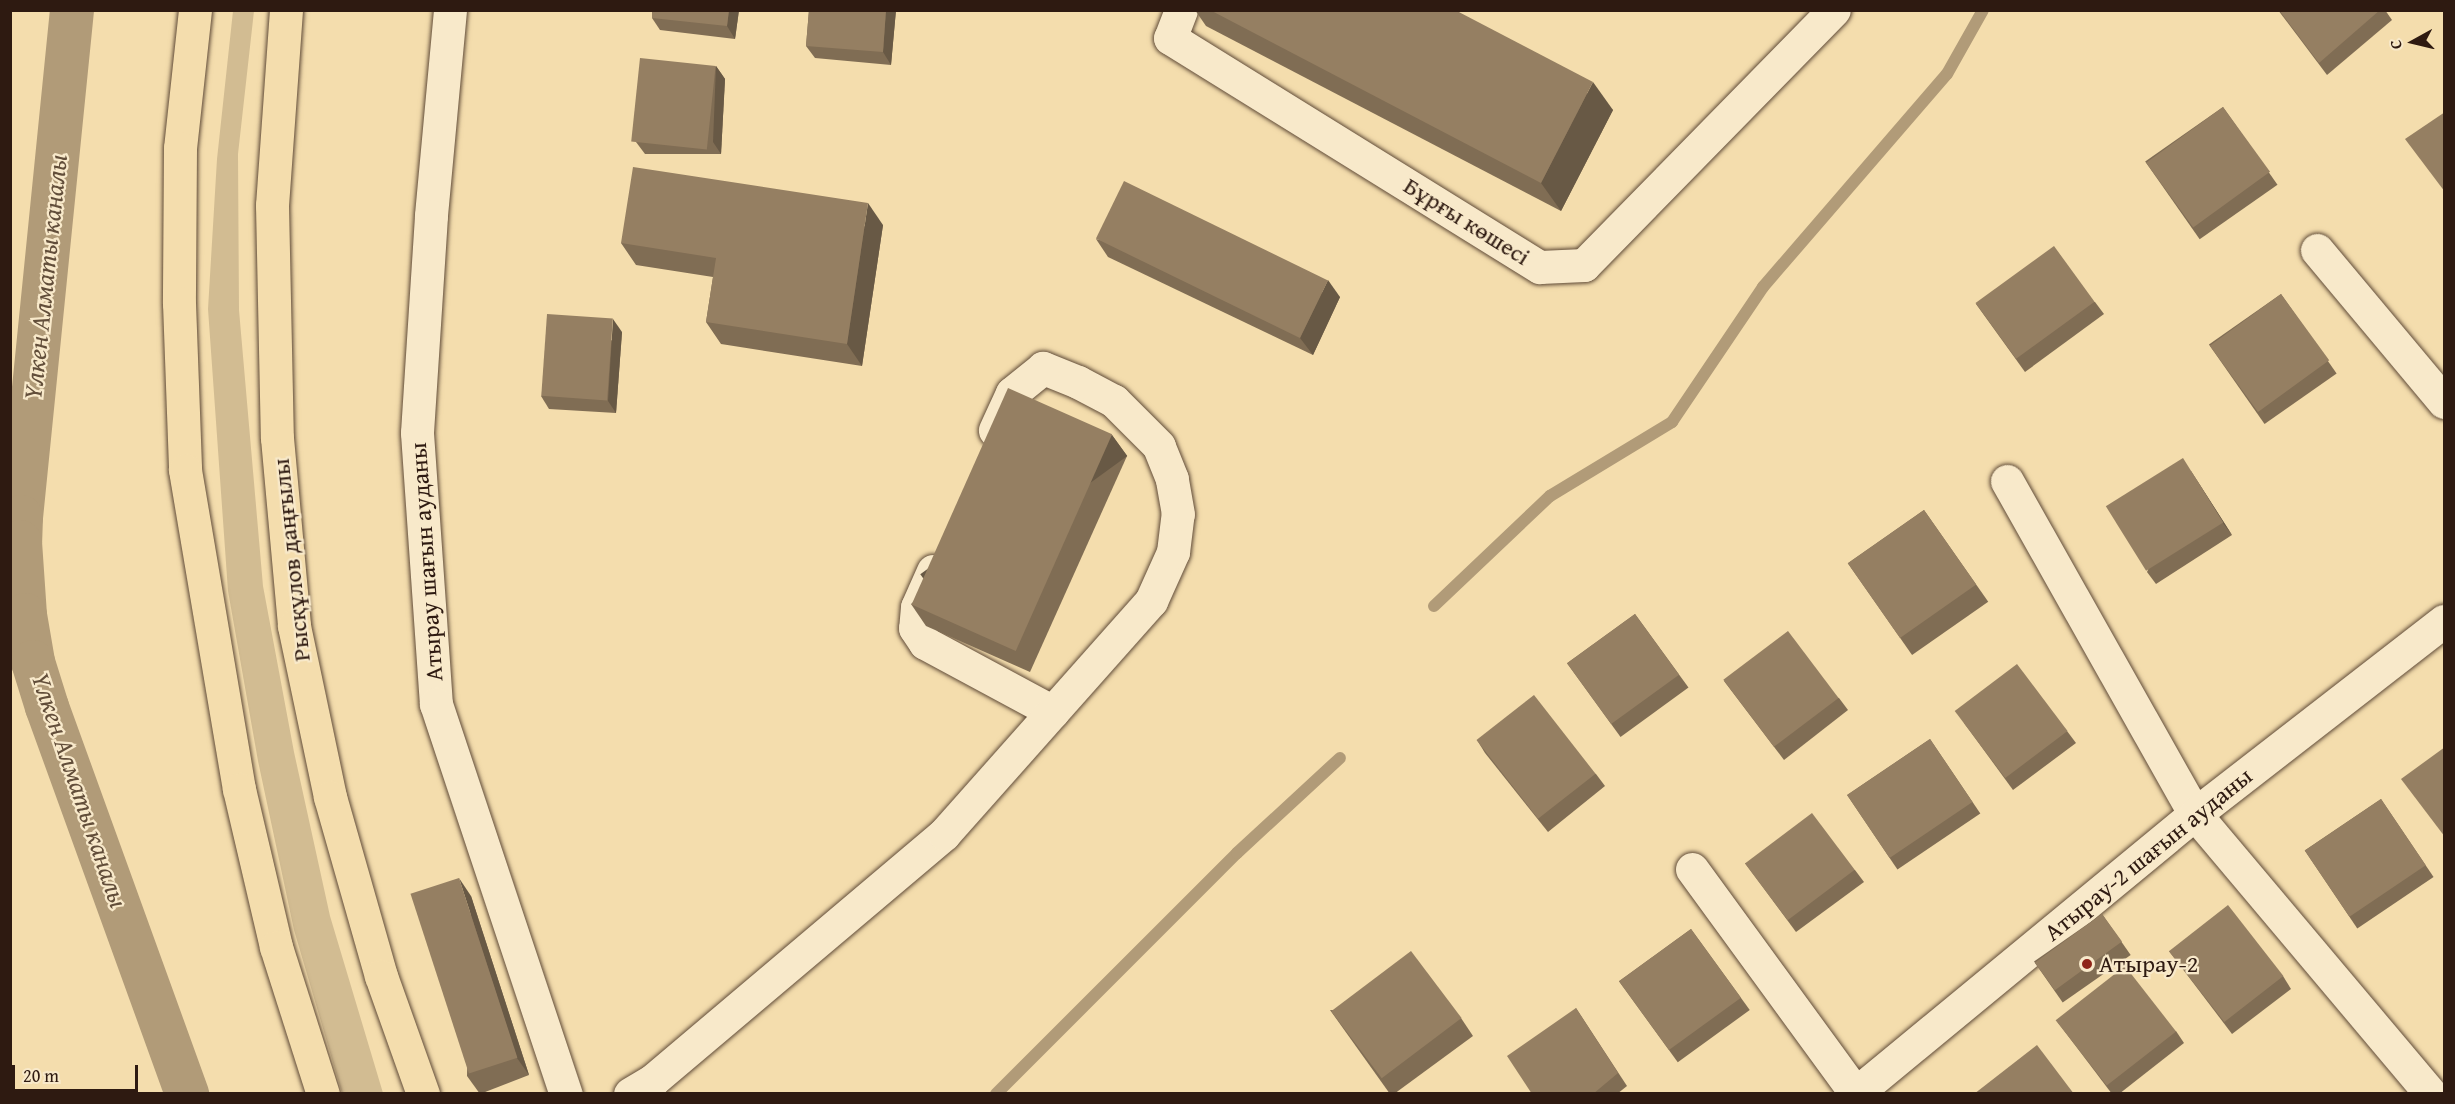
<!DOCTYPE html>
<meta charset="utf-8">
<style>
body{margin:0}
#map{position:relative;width:2455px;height:1104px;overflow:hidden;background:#f4ddad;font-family:"Gentium Book Plus",serif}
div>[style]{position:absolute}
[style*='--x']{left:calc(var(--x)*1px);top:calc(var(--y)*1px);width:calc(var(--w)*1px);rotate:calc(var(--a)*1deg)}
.green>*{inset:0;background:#d2bc92}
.stream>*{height:12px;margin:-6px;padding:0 6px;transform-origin:6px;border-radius:6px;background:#b19b78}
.canal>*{height:44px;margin:-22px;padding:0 22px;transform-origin:22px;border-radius:22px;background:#b19b78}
.roads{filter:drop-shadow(0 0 2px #604b38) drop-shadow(0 0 2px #604b38)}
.minor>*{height:33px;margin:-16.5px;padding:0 16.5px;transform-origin:16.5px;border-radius:16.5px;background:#f8e9ca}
.major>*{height:33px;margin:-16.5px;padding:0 16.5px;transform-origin:16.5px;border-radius:16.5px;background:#f4ddad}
.wall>*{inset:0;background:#806d54;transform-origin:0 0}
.shaded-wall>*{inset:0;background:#685945;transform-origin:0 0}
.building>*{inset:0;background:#957f62;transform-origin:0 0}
.dots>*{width:16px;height:16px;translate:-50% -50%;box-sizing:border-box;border:3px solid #f8e9ca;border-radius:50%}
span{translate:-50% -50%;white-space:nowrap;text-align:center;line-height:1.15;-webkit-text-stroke:4.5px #f8e9ca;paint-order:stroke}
.street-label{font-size:24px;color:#2e1a11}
.poi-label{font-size:24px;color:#2e1a11}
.left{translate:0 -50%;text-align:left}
.water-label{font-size:26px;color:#624e3a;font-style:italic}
.frame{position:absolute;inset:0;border:12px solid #2e1a11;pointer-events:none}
.north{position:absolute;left:2383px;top:12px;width:60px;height:60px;-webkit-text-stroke:4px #f8e9ca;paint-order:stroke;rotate:262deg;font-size:16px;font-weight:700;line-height:24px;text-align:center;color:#2e1a11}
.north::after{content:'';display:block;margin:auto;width:21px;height:27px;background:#2e1a11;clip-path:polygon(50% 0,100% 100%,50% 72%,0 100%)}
.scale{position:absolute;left:12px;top:1065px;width:126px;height:27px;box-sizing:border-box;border:3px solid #2e1a11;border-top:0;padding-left:8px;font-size:18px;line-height:21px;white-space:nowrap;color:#2e1a11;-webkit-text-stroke:4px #f8e9ca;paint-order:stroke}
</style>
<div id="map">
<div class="green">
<div style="clip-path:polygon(233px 11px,254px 11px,238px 154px,239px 310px,263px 586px,294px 752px,330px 916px,383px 1093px,342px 1093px,294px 930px,258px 761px,228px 591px,208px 309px,217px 159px)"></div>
</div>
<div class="stream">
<div style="--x:1434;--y:606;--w:160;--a:-43.5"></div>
<div style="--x:1550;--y:496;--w:143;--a:-31.2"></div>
<div style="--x:1672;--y:422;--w:163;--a:-56"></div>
<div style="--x:1763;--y:287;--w:281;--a:-49.2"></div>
<div style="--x:1947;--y:74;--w:73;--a:-60.6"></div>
<div style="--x:996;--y:1094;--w:341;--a:-45"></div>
<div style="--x:1237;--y:853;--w:140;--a:-42.7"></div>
</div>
<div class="canal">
<div style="--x:72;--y:10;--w:510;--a:95.74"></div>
<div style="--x:21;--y:517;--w:25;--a:92"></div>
<div style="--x:20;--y:542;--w:73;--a:86.1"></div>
<div style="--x:25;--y:615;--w:48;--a:80.3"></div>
<div style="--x:33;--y:662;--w:47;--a:72.7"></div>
<div style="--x:47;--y:707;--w:412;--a:70.1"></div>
</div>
<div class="roads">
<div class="minor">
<div style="--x:450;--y:10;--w:207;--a:95.3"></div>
<div style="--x:431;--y:216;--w:217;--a:93.7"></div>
<div style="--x:417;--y:433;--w:272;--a:86"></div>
<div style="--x:436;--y:704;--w:411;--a:71.6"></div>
<div style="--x:1181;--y:10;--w:30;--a:111"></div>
<div style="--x:1170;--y:38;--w:435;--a:31.8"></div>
<div style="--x:1540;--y:267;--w:44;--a:-2.6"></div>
<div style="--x:1584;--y:265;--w:357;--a:-45.6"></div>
<div style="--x:2317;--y:250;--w:198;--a:50.1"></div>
<div style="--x:2007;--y:481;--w:382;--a:60.6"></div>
<div style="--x:2195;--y:814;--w:366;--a:49.9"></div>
<div style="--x:933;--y:571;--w:39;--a:114"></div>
<div style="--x:917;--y:607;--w:21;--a:95"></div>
<div style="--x:915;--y:628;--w:18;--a:56"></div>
<div style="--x:925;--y:643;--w:145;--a:28.3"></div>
<div style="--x:1692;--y:869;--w:278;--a:53.9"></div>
<div style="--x:630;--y:1094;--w:27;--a:-31"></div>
<div style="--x:653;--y:1080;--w:381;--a:-40.2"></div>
<div style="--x:944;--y:834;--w:312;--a:-48.4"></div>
<div style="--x:1151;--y:601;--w:54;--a:-65.8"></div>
<div style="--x:1173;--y:552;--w:38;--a:-83"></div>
<div style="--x:1178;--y:514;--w:36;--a:-100"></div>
<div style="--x:1172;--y:479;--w:35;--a:-112"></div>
<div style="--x:1159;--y:446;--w:64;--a:-135"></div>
<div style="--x:1114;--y:401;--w:41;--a:-152.2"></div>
<div style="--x:1078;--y:382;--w:38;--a:-158"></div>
<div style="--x:1043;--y:368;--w:40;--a:141"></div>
<div style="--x:1012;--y:393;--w:41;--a:114.7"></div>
<div style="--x:1855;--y:1094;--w:440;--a:-39.5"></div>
<div style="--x:2195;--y:814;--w:315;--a:-37.8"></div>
</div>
<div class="major">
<div style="--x:195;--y:10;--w:139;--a:96.2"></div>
<div style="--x:180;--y:148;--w:155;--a:90.4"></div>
<div style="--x:179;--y:303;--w:167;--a:87.9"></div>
<div style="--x:185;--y:470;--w:324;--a:80.4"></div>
<div style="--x:239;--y:789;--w:162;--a:76.8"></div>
<div style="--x:276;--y:947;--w:154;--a:72.3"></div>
<div style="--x:286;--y:10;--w:196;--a:94.1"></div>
<div style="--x:272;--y:205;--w:233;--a:88.8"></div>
<div style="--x:277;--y:438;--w:189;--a:84.8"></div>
<div style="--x:294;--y:626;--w:175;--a:78.1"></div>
<div style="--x:330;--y:797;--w:186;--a:74.1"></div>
<div style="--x:381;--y:976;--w:125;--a:70.4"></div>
</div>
</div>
<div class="wall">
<div style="clip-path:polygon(739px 10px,735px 39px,660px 30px,652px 18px)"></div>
<div style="clip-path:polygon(809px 10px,896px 10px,891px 65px,815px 58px,806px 46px)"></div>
<div style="clip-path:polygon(1195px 10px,1455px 10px,1613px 110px,1561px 211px,1206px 26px)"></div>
<div style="clip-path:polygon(2278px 10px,2385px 10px,2392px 20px,2327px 75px)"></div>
<div style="clip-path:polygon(716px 66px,725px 79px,721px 154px,645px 154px,636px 142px)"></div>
<div style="left:2223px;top:107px;width:95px;height:95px;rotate:55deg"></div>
<div style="clip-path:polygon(883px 225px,862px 366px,721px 344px,706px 322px,713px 277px,636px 265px,621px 243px)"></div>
<div style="clip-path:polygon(1096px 239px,1340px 297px,1313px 355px,1108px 257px)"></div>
<div style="left:2281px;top:294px;width:97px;height:88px;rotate:55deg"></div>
<div style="clip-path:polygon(2095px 302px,2104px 314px,2025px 372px,1976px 304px)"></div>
<div style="clip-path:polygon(622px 332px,616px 413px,549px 409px,541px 396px)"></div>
<div style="clip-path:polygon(1112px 435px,1127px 456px,1030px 672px,926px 626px,911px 604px)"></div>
<div style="clip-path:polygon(2191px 471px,2232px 535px,2156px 584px,2147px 572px)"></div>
<div style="left:1924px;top:510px;width:112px;height:93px;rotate:55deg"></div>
<div style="left:1635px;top:614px;width:91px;height:84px;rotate:54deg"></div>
<div style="clip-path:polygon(1724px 681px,1839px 698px,1848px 710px,1784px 760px)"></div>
<div style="clip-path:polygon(1964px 723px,2067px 731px,2076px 743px,2013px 790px)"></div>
<div style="left:1930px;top:739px;width:90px;height:100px;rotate:56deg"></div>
<div style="clip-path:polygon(1477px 740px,1596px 774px,1605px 786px,1548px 832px,1485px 753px)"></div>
<div style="left:2381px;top:799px;width:94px;height:92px;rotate:56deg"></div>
<div style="clip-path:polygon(1745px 863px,1855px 870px,1864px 882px,1796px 932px)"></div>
<div style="clip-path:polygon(471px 896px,529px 1075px,480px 1094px,467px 1076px)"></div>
<div style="left:2102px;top:914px;width:50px;height:83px;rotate:55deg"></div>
<div style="left:1691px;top:929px;width:100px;height:89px;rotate:54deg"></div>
<div style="clip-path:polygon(2169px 951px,2283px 976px,2291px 989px,2232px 1034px)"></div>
<div style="clip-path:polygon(1576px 1008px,1627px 1086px,1617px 1094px,1532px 1094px)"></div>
<div style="clip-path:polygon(1330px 1010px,1461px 1018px,1473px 1036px,1394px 1094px,1390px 1094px)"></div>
<div style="clip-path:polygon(2056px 1020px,2176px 1031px,2184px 1043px,2119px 1094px,2112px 1094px)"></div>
</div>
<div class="shaded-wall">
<div style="clip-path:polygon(729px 10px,739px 10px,735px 39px,727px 26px)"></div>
<div style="clip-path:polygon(886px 10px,896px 10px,891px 65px,883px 52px)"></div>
<div style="clip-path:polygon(716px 66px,725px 79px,721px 154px,713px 142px)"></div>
<div style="clip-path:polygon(1593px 82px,1613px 110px,1561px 211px,1541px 183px)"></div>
<div style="clip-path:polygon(868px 203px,883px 225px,862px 366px,847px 344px)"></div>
<div style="clip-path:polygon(1328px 280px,1340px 297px,1313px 355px,1300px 338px)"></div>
<div style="clip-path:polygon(613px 319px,622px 332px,616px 413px,608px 401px)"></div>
<div style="left:1112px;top:435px;width:26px;height:237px;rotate:54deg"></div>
<div style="clip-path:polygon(2183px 458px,2191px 471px,2232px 535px,2223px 523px)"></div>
<div style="clip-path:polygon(459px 878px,471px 896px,529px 1075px,517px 1058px)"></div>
</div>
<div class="building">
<div style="clip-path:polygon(652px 10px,729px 10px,727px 26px,652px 18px)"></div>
<div style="clip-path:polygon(809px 10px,886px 10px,883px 52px,806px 46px)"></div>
<div style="clip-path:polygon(1210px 10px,1455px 10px,1593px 82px,1541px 183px)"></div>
<div style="clip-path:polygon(2279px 10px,2380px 10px,2319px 63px)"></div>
<div style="left:640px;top:58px;width:76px;height:84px;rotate:6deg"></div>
<div style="left:2223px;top:107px;width:80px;height:95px;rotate:54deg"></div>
<div style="clip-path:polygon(2445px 112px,2445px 192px,2405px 139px)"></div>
<div style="clip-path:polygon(633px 167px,868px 203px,847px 344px,706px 322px,716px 258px,621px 243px)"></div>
<div style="left:1124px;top:181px;width:227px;height:64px;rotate:26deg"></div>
<div style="left:2054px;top:246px;width:69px;height:97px;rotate:54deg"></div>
<div style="left:2281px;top:294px;width:82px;height:88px;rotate:54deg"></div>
<div style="left:547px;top:314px;width:66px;height:82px;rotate:4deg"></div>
<div style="left:1008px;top:388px;width:114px;height:237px;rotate:24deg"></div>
<div style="left:2183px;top:458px;width:76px;height:91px;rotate:58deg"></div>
<div style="left:1924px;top:510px;width:91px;height:93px;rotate:55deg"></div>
<div style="left:1635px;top:614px;width:75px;height:84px;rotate:54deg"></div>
<div style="left:1788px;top:631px;width:84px;height:81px;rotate:53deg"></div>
<div style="left:2017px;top:664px;width:84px;height:78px;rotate:53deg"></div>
<div style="left:1534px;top:695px;width:100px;height:73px;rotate:52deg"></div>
<div style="left:1930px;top:739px;width:76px;height:100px;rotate:56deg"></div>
<div style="clip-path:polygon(2445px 747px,2445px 837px,2401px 779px)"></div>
<div style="left:2381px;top:799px;width:80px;height:92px;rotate:56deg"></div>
<div style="left:1812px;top:813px;width:71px;height:84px;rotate:53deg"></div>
<div style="left:459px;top:878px;width:189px;height:51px;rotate:72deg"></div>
<div style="left:2228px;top:905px;width:90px;height:75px;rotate:52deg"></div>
<div style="left:2102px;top:914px;width:34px;height:83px;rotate:54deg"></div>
<div style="left:1691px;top:929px;width:85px;height:89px;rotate:54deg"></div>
<div style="left:1411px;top:951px;width:84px;height:100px;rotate:53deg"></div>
<div style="left:2125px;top:966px;width:83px;height:88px;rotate:52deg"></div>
<div style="clip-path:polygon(1576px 1008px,1618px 1073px,1593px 1094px,1532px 1094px,1507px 1056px)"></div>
<div style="clip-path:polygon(2037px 1045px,2074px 1094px,1974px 1094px)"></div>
</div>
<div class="dots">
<div style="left:2087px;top:964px;background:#8f2418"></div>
</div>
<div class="street-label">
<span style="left:1467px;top:221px;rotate:32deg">Бұрғы көшесі</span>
<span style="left:291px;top:560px;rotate:-96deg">Рысқұлов даңғылы</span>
<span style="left:426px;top:562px;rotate:-94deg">Атырау шағын ауданы</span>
<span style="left:2148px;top:854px;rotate:-39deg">Атырау-2 шағын ауданы</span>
</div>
<div class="poi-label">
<span class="left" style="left:2099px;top:964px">Атырау-2</span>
</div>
<div class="water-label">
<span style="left:45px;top:277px;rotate:-84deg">Үлкен Алматы каналы</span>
<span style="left:80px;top:790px;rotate:71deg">Үлкен Алматы каналы</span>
</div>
<div class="frame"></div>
<div class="north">С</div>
<div class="scale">20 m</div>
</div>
